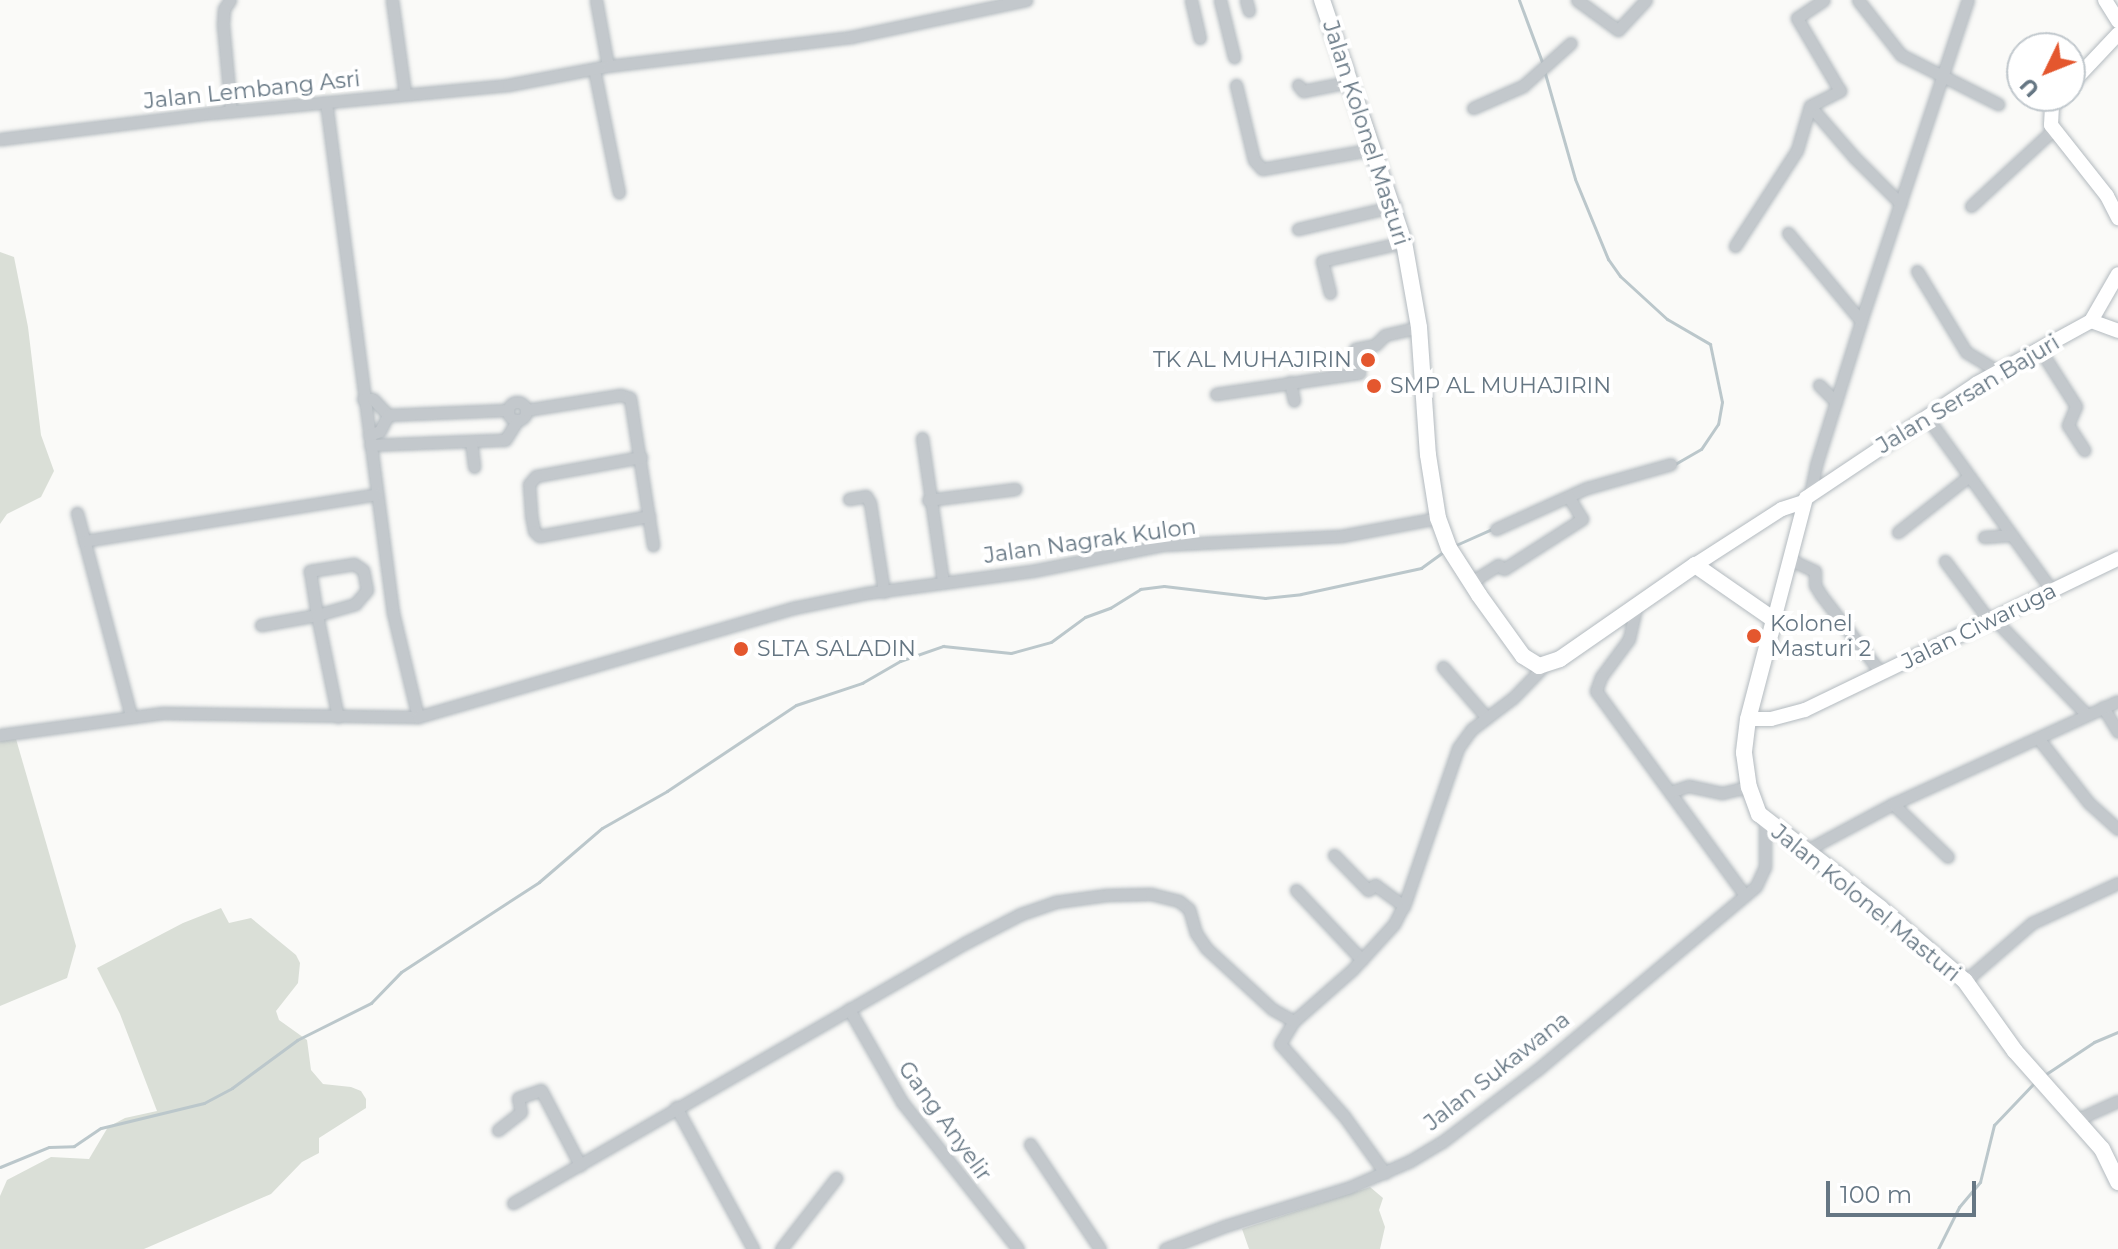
<!DOCTYPE html>
<style>
body{margin:0}
#map{position:relative;width:2118px;height:1249px;overflow:hidden;background:#fafaf8;font-family:Montserrat,sans-serif}
div>[style]{position:absolute}
[style*='--x']{left:calc(var(--x)*1px);top:calc(var(--y)*1px);width:calc(var(--w)*1px);rotate:calc(var(--a)*1deg)}
.green>*{inset:0;background:#dadfd7}
.stream>*{height:3px;margin:-1.5px;padding:0 1.5px;transform-origin:1.5px;border-radius:1.5px;background:#bbc7cb}
.roads{filter:drop-shadow(0 0 2px #b3babf) drop-shadow(0 0 2px #b3babf)}
.street>*{height:11px;margin:-5.5px;padding:0 5.5px;transform-origin:5.5px;border-radius:5.5px;background:#c3c8cc}
.street>.ring{margin:-5.5px;padding:0;box-sizing:content-box;background:none;border:11px solid #c3c8cc;border-radius:50%}
.secondary>*{height:14px;margin:-7px;padding:0 7px;transform-origin:7px;border-radius:7px;background:#fff}
.primary>*{height:16px;margin:-8px;padding:0 8px;transform-origin:8px;border-radius:8px;background:#fff}
.dots>*{width:22px;height:22px;translate:-50% -50%;box-sizing:border-box;border:4px solid #fff;border-radius:50%}
span{translate:-50% -50%;white-space:nowrap;text-align:center;line-height:1.15;-webkit-text-stroke:8px #fff;paint-order:stroke}
.street-label{font-size:22px;color:#657683}
.poi-label{font-size:22px;color:#657683}
.right{translate:-100% -50%;text-align:right}
.left{translate:0 -50%;text-align:left}
.north{position:absolute;left:2006px;top:32px;width:80px;height:80px;box-sizing:border-box;background:#fff;border:2px solid #c1c8cd;border-radius:50%;rotate:227deg;font-size:22px;font-weight:700;line-height:32px;text-align:center;color:#657683}
.north::after{content:'';display:block;margin:auto;width:28px;height:36px;background:#e4572e;clip-path:polygon(50% 0,100% 100%,50% 72%,0 100%)}
.scale{position:absolute;left:1826px;top:1181px;width:150px;height:36px;box-sizing:border-box;border:4px solid #657683;border-top:0;padding-left:10px;font-size:24px;line-height:28px;white-space:nowrap;color:#657683;-webkit-text-stroke:6px #fff;paint-order:stroke}
</style>
<div id="map">
<div class="green">
<div style="clip-path:polygon(0 252px,14px 257px,28px 327px,41px 435px,54px 471px,41px 497px,7px 514px,0 524px)"></div>
<div style="clip-path:polygon(0 738px,16px 739px,76px 946px,67px 978px,0 1006px)"></div>
<div style="clip-path:polygon(221px 908px,229px 923px,251px 918px,296px 955px,300px 963px,298px 983px,276px 1011px,279px 1020px,307px 1040px,311px 1070px,323px 1084px,351px 1087px,361px 1091px,366px 1099px,366px 1108px,319px 1138px,319px 1153px,302px 1162px,271px 1194px,144px 1249px,0 1249px,0 1196px,7px 1180px,51px 1157px,89px 1159px,108px 1127px,125px 1118px,157px 1111px,120px 1014px,97px 968px,183px 923px)"></div>
<div style="clip-path:polygon(1370px 1187px,1383px 1198px,1379px 1210px,1385px 1227px,1380px 1249px,1249px 1249px,1242px 1229px)"></div>
</div>
<div class="stream">
<div style="--x:1519;--y:0;--w:66;--a:69.6"></div>
<div style="--x:1544;--y:70;--w:113;--a:74.1"></div>
<div style="--x:1575;--y:179;--w:87;--a:67.6"></div>
<div style="--x:1608;--y:259;--w:21;--a:55"></div>
<div style="--x:1620;--y:276;--w:64;--a:42.5"></div>
<div style="--x:1667;--y:319;--w:50;--a:30.2"></div>
<div style="--x:1710;--y:344;--w:59;--a:78.3"></div>
<div style="--x:1722;--y:402;--w:22;--a:100"></div>
<div style="--x:1718;--y:424;--w:30;--a:124"></div>
<div style="--x:1701;--y:449;--w:30;--a:150"></div>
<div style="--x:1456;--y:545;--w:39;--a:-24"></div>
<div style="--x:2043;--y:1076;--w:61;--a:-33.7"></div>
<div style="--x:2094;--y:1042;--w:26;--a:-23"></div>
<div style="--x:0;--y:1167;--w:53;--a:-22.2"></div>
<div style="--x:49;--y:1147;--w:25;--a:-2"></div>
<div style="--x:74;--y:1146;--w:32;--a:-34"></div>
<div style="--x:101;--y:1128;--w:106;--a:-13.6"></div>
<div style="--x:204;--y:1103;--w:32;--a:-28"></div>
<div style="--x:232;--y:1088;--w:81;--a:-36.4"></div>
<div style="--x:297;--y:1040;--w:83;--a:-26.6"></div>
<div style="--x:371;--y:1003;--w:43;--a:-45.9"></div>
<div style="--x:401;--y:972;--w:165;--a:-33.1"></div>
<div style="--x:539;--y:882;--w:83;--a:-40.6"></div>
<div style="--x:602;--y:828;--w:75;--a:-29.6"></div>
<div style="--x:667;--y:791;--w:155;--a:-33.7"></div>
<div style="--x:796;--y:705;--w:70;--a:-18.4"></div>
<div style="--x:862;--y:683;--w:44;--a:-30.1"></div>
<div style="--x:900;--y:661;--w:46;--a:-19.2"></div>
<div style="--x:943;--y:646;--w:68;--a:5.9"></div>
<div style="--x:1011;--y:653;--w:41;--a:-15.4"></div>
<div style="--x:1051;--y:642;--w:42;--a:-36.3"></div>
<div style="--x:1085;--y:617;--w:27;--a:-20"></div>
<div style="--x:1110;--y:608;--w:36;--a:-32"></div>
<div style="--x:1140;--y:589;--w:24;--a:-7"></div>
<div style="--x:1164;--y:586;--w:102;--a:6.8"></div>
<div style="--x:1265;--y:598;--w:36;--a:-6"></div>
<div style="--x:1301;--y:594;--w:123;--a:-12.2"></div>
<div style="--x:1421;--y:568;--w:26;--a:-36"></div>
<div style="--x:1938;--y:1249;--w:47;--a:-63.4"></div>
<div style="--x:1959;--y:1207;--w:33;--a:-50"></div>
<div style="--x:1980;--y:1182;--w:59;--a:-76.2"></div>
<div style="--x:1994;--y:1125;--w:58;--a:-46.4"></div>
</div>
<div class="roads">
<div class="street">
<div style="--x:230;--y:0;--w:11;--a:124"></div>
<div style="--x:224;--y:9;--w:16;--a:94"></div>
<div style="--x:223;--y:25;--w:86;--a:84.7"></div>
<div style="--x:392;--y:0;--w:95;--a:82.1"></div>
<div style="--x:596;--y:0;--w:67;--a:79.7"></div>
<div style="--x:1191;--y:0;--w:39;--a:77"></div>
<div style="--x:1220;--y:0;--w:59;--a:76.2"></div>
<div style="--x:1246;--y:0;--w:11;--a:75"></div>
<div style="--x:1577;--y:0;--w:51;--a:36.2"></div>
<div style="--x:1618;--y:30;--w:41;--a:-47"></div>
<div style="--x:1858;--y:0;--w:70;--a:52"></div>
<div style="--x:1901;--y:55;--w:109;--a:26.8"></div>
<div style="--x:594;--y:69;--w:126;--a:78.6"></div>
<div style="--x:1236;--y:85;--w:77;--a:76.5"></div>
<div style="--x:1254;--y:160;--w:12;--a:48"></div>
<div style="--x:1262;--y:169;--w:114;--a:-10.1"></div>
<div style="--x:1298;--y:85;--w:8;--a:50"></div>
<div style="--x:1303;--y:91;--w:47;--a:-11.1"></div>
<div style="--x:326;--y:102;--w:515;--a:82.53"></div>
<div style="--x:393;--y:613;--w:107;--a:76.5"></div>
<div style="--x:1810;--y:106;--w:67;--a:49.2"></div>
<div style="--x:1854;--y:157;--w:66;--a:45"></div>
<div style="--x:1473;--y:108;--w:55;--a:-23.7"></div>
<div style="--x:1523;--y:86;--w:64;--a:-41.9"></div>
<div style="--x:0;--y:139;--w:215;--a:-7"></div>
<div style="--x:213;--y:113;--w:296;--a:-5.4"></div>
<div style="--x:508;--y:85;--w:102;--a:-10.8"></div>
<div style="--x:608;--y:66;--w:245;--a:-6.8"></div>
<div style="--x:851;--y:37;--w:179;--a:-11.9"></div>
<div style="--x:1971;--y:206;--w:112;--a:-42.8"></div>
<div style="--x:1298;--y:229;--w:100;--a:-13.3"></div>
<div style="--x:1788;--y:233;--w:114;--a:50.3"></div>
<div style="--x:1735;--y:246;--w:114;--a:-57.1"></div>
<div style="--x:1797;--y:150;--w:46;--a:-73.5"></div>
<div style="--x:1810;--y:106;--w:34;--a:-27"></div>
<div style="--x:1840;--y:91;--w:85;--a:-120.5"></div>
<div style="--x:1797;--y:18;--w:32;--a:-34"></div>
<div style="--x:1917;--y:271;--w:95;--a:58.8"></div>
<div style="--x:1966;--y:352;--w:37;--a:31"></div>
<div style="--x:1330;--y:293;--w:33;--a:-104"></div>
<div style="--x:1322;--y:261;--w:84;--a:-13"></div>
<div style="--x:2039;--y:348;--w:69;--a:57.5"></div>
<div style="--x:2076;--y:406;--w:21;--a:113"></div>
<div style="--x:2068;--y:425;--w:30;--a:57"></div>
<div style="--x:1290;--y:382;--w:19;--a:78"></div>
<div style="--x:1819;--y:385;--w:24;--a:45"></div>
<div style="--x:1216;--y:394;--w:145;--a:-8.4"></div>
<div style="--x:1359;--y:373;--w:24;--a:-99"></div>
<div style="--x:1355;--y:349;--w:20;--a:-11"></div>
<div style="--x:1375;--y:345;--w:14;--a:-45"></div>
<div style="--x:1385;--y:335;--w:35;--a:-13"></div>
<div style="--x:363;--y:399;--w:10;--a:0"></div>
<div style="--x:373;--y:399;--w:22;--a:47"></div>
<div style="--x:388;--y:415;--w:18;--a:117"></div>
<div style="--x:380;--y:431;--w:12;--a:160"></div>
<div class="ring" style="left:508px;top:402px;width:7px;height:7px"></div>
<div style="--x:526;--y:410;--w:96;--a:-9"></div>
<div style="--x:621;--y:395;--w:9;--a:18"></div>
<div style="--x:630;--y:398;--w:149;--a:81.1"></div>
<div style="--x:388;--y:415;--w:119;--a:-2.4"></div>
<div style="--x:1926;--y:416;--w:216;--a:54.2"></div>
<div style="--x:922;--y:438;--w:146;--a:81.7"></div>
<div style="--x:471;--y:441;--w:34;--a:-2"></div>
<div style="--x:505;--y:440;--w:22;--a:-58"></div>
<div style="--x:370;--y:445;--w:101;--a:-2.3"></div>
<div style="--x:471;--y:441;--w:26;--a:83"></div>
<div style="--x:641;--y:457;--w:107;--a:169.7"></div>
<div style="--x:536;--y:476;--w:11;--a:131"></div>
<div style="--x:529;--y:484;--w:31;--a:86"></div>
<div style="--x:531;--y:515;--w:16;--a:79"></div>
<div style="--x:534;--y:531;--w:7;--a:45"></div>
<div style="--x:539;--y:536;--w:112;--a:-10.3"></div>
<div style="--x:1810;--y:494;--w:30;--a:-78"></div>
<div style="--x:1816;--y:465;--w:151;--a:-72.6"></div>
<div style="--x:1861;--y:321;--w:338;--a:-71.6"></div>
<div style="--x:849;--y:499;--w:17;--a:-10"></div>
<div style="--x:866;--y:496;--w:8;--a:60"></div>
<div style="--x:870;--y:503;--w:90;--a:81.1"></div>
<div style="--x:928;--y:500;--w:88;--a:-7.2"></div>
<div style="--x:77;--y:513;--w:210;--a:75.1"></div>
<div style="--x:1496;--y:529;--w:100;--a:-24.3"></div>
<div style="--x:1587;--y:488;--w:87;--a:-15.9"></div>
<div style="--x:1898;--y:532;--w:89;--a:-38.2"></div>
<div style="--x:1984;--y:537;--w:28;--a:-4"></div>
<div style="--x:84;--y:541;--w:296;--a:-9.1"></div>
<div style="--x:1791;--y:560;--w:26;--a:25"></div>
<div style="--x:1815;--y:571;--w:14;--a:90"></div>
<div style="--x:1815;--y:585;--w:12;--a:59"></div>
<div style="--x:1821;--y:595;--w:98;--a:52.4"></div>
<div style="--x:1945;--y:561;--w:77;--a:53.4"></div>
<div style="--x:1471;--y:582;--w:32;--a:-32"></div>
<div style="--x:1498;--y:565;--w:7;--a:34"></div>
<div style="--x:1504;--y:569;--w:93;--a:-32.7"></div>
<div style="--x:1582;--y:519;--w:26;--a:-121"></div>
<div style="--x:1637;--y:604;--w:36;--a:103"></div>
<div style="--x:1629;--y:639;--w:47;--a:126.4"></div>
<div style="--x:1601;--y:677;--w:15;--a:110"></div>
<div style="--x:1596;--y:691;--w:253;--a:53.9"></div>
<div style="--x:1996;--y:621;--w:131;--a:45.9"></div>
<div style="--x:261;--y:625;--w:57;--a:-10.1"></div>
<div style="--x:317;--y:615;--w:40;--a:-16"></div>
<div style="--x:355;--y:604;--w:18;--a:-49"></div>
<div style="--x:367;--y:590;--w:20;--a:-101"></div>
<div style="--x:363;--y:570;--w:11;--a:-146"></div>
<div style="--x:354;--y:564;--w:45;--a:171"></div>
<div style="--x:310;--y:571;--w:45;--a:81"></div>
<div style="--x:317;--y:615;--w:104;--a:78.4"></div>
<div style="--x:1443;--y:667;--w:67;--a:49.2"></div>
<div style="--x:2103;--y:707;--w:29;--a:59"></div>
<div style="--x:0;--y:735;--w:164;--a:-7.7"></div>
<div style="--x:163;--y:713;--w:255;--a:0.9"></div>
<div style="--x:418;--y:717;--w:391;--a:-16.2"></div>
<div style="--x:793;--y:608;--w:76;--a:-11.5"></div>
<div style="--x:867;--y:593;--w:166;--a:-7.6"></div>
<div style="--x:1032;--y:571;--w:134;--a:-11.2"></div>
<div style="--x:1163;--y:545;--w:178;--a:-2.9"></div>
<div style="--x:1341;--y:536;--w:99;--a:-10.5"></div>
<div style="--x:2038;--y:738;--w:83;--a:51.9"></div>
<div style="--x:2089;--y:803;--w:39;--a:42"></div>
<div style="--x:1670;--y:792;--w:20;--a:-18"></div>
<div style="--x:1689;--y:786;--w:34;--a:12"></div>
<div style="--x:1722;--y:793;--w:28;--a:-13"></div>
<div style="--x:1893;--y:804;--w:76;--a:43.9"></div>
<div style="--x:1803;--y:852;--w:102;--a:-28.1"></div>
<div style="--x:1893;--y:804;--w:247;--a:-24.6"></div>
<div style="--x:1334;--y:855;--w:49;--a:45.8"></div>
<div style="--x:1368;--y:890;--w:9;--a:-36"></div>
<div style="--x:1375;--y:885;--w:36;--a:36"></div>
<div style="--x:1296;--y:890;--w:96;--a:46.7"></div>
<div style="--x:1965;--y:981;--w:89;--a:-40.9"></div>
<div style="--x:2032;--y:923;--w:95;--a:-24.9"></div>
<div style="--x:849;--y:1009;--w:107;--a:60.3"></div>
<div style="--x:902;--y:1102;--w:187;--a:51.7"></div>
<div style="--x:676;--y:1107;--w:162;--a:61.5"></div>
<div style="--x:2078;--y:1119;--w:44;--a:-24.2"></div>
<div style="--x:498;--y:1130;--w:29;--a:-38"></div>
<div style="--x:521;--y:1112;--w:14;--a:-102"></div>
<div style="--x:518;--y:1098;--w:24;--a:-19"></div>
<div style="--x:541;--y:1090;--w:85;--a:62.5"></div>
<div style="--x:1030;--y:1144;--w:126;--a:56.3"></div>
<div style="--x:1385;--y:1173;--w:70;--a:-125.7"></div>
<div style="--x:1344;--y:1116;--w:96;--a:-131.6"></div>
<div style="--x:1280;--y:1044;--w:27;--a:-59"></div>
<div style="--x:1294;--y:1021;--w:77;--a:-41.3"></div>
<div style="--x:1352;--y:970;--w:62;--a:-47.6"></div>
<div style="--x:1394;--y:924;--w:27;--a:-63"></div>
<div style="--x:1406;--y:900;--w:161;--a:-71.1"></div>
<div style="--x:1458;--y:748;--w:24;--a:-54"></div>
<div style="--x:1472;--y:729;--w:51;--a:-37.1"></div>
<div style="--x:1513;--y:698;--w:45;--a:-45.9"></div>
<div style="--x:513;--y:1203;--w:521;--a:-29.91"></div>
<div style="--x:965;--y:943;--w:63;--a:-27.4"></div>
<div style="--x:1021;--y:914;--w:36;--a:-19"></div>
<div style="--x:1055;--y:902;--w:52;--a:-7.7"></div>
<div style="--x:1107;--y:895;--w:44;--a:-1.3"></div>
<div style="--x:1151;--y:894;--w:29;--a:14"></div>
<div style="--x:1179;--y:901;--w:13;--a:39"></div>
<div style="--x:1189;--y:909;--w:25;--a:74"></div>
<div style="--x:1196;--y:933;--w:18;--a:56"></div>
<div style="--x:1206;--y:948;--w:90;--a:42.7"></div>
<div style="--x:1272;--y:1009;--w:25;--a:29"></div>
<div style="--x:781;--y:1249;--w:90;--a:-52.2"></div>
<div style="--x:1165;--y:1249;--w:64;--a:-21"></div>
<div style="--x:1225;--y:1226;--w:129;--a:-17.2"></div>
<div style="--x:1348;--y:1188;--w:68;--a:-23.5"></div>
<div style="--x:1410;--y:1161;--w:37;--a:-31"></div>
<div style="--x:1442;--y:1142;--w:119;--a:-37.2"></div>
<div style="--x:1537;--y:1070;--w:286;--a:-40"></div>
<div style="--x:1756;--y:886;--w:21;--a:-65"></div>
<div style="--x:1765;--y:867;--w:45;--a:-90"></div>
</div>
<div class="secondary">
<div style="--x:2105;--y:0;--w:25;--a:58"></div>
<div style="--x:2070;--y:85;--w:70;--a:-46.7"></div>
<div style="--x:2060;--y:96;--w:13;--a:129"></div>
<div style="--x:2052;--y:106;--w:19;--a:93"></div>
<div style="--x:2051;--y:125;--w:90;--a:51.7"></div>
<div style="--x:2107;--y:196;--w:25;--a:63"></div>
<div style="--x:2091;--y:321;--w:29;--a:20"></div>
<div style="--x:1695;--y:565;--w:103;--a:-32.8"></div>
<div style="--x:1782;--y:509;--w:22;--a:-18"></div>
<div style="--x:1774;--y:620;--w:126;--a:-75.3"></div>
<div style="--x:1806;--y:498;--w:205;--a:-33.8"></div>
<div style="--x:1976;--y:384;--w:131;--a:-28.7"></div>
<div style="--x:2091;--y:321;--w:54;--a:-60.1"></div>
<div style="--x:1748;--y:719;--w:23;--a:0"></div>
<div style="--x:1771;--y:719;--w:35;--a:-15"></div>
<div style="--x:1805;--y:710;--w:348;--a:-25.8"></div>
</div>
<div class="primary">
<div style="--x:1322;--y:0;--w:256;--a:71.3"></div>
<div style="--x:1404;--y:242;--w:86;--a:80"></div>
<div style="--x:1419;--y:327;--w:128;--a:86"></div>
<div style="--x:1428;--y:455;--w:64;--a:81"></div>
<div style="--x:1438;--y:518;--w:32;--a:70"></div>
<div style="--x:1449;--y:548;--w:56;--a:57.4"></div>
<div style="--x:1479;--y:595;--w:75;--a:54.2"></div>
<div style="--x:1523;--y:656;--w:19;--a:32"></div>
<div style="--x:1539;--y:666;--w:22;--a:-18"></div>
<div style="--x:1560;--y:659;--w:165;--a:-34.8"></div>
<div style="--x:1695;--y:565;--w:96;--a:34.8"></div>
<div style="--x:1774;--y:620;--w:102;--a:104.7"></div>
<div style="--x:1748;--y:719;--w:34;--a:97"></div>
<div style="--x:1744;--y:753;--w:34;--a:82"></div>
<div style="--x:1749;--y:787;--w:29;--a:70"></div>
<div style="--x:1759;--y:814;--w:153;--a:37.8"></div>
<div style="--x:1880;--y:908;--w:112;--a:40.7"></div>
<div style="--x:1965;--y:981;--w:86;--a:54.5"></div>
<div style="--x:2015;--y:1051;--w:131;--a:48.4"></div>
<div style="--x:2102;--y:1149;--w:37;--a:64"></div>
</div>
</div>
<div class="dots">
<div style="left:1368px;top:360px;background:#e4572e"></div>
<div style="left:1374px;top:386px;background:#e4572e"></div>
<div style="left:1754px;top:636px;background:#e4572e"></div>
<div style="left:741px;top:649px;background:#e4572e"></div>
</div>
<div class="street-label">
<span style="left:252px;top:90px;rotate:-6deg">Jalan Lembang Asri</span>
<span style="left:1366px;top:133px;rotate:72deg">Jalan Kolonel Masturi</span>
<span style="left:1968px;top:394px;rotate:-31deg">Jalan Sersan Bajuri</span>
<span style="left:1090px;top:541px;rotate:-8deg">Jalan Nagrak Kulon</span>
<span style="left:1979px;top:626px;rotate:-26deg">Jalan Ciwaruga</span>
<span style="left:1866px;top:903px;rotate:39deg">Jalan Kolonel Masturi</span>
<span style="left:1497px;top:1071px;rotate:-38deg">Jalan Sukawana</span>
<span style="left:945px;top:1121px;rotate:54deg">Gang Anyelir</span>
</div>
<div class="poi-label">
<span class="right" style="left:1352px;top:360px">TK AL MUHAJIRIN</span>
<span class="left" style="left:1390px;top:386px">SMP AL MUHAJIRIN</span>
<span class="left" style="left:1770px;top:636px">Kolonel<br>Masturi 2</span>
<span class="left" style="left:757px;top:649px">SLTA SALADIN</span>
</div>
<div class="north">U</div>
<div class="scale">100 m</div>
</div>
